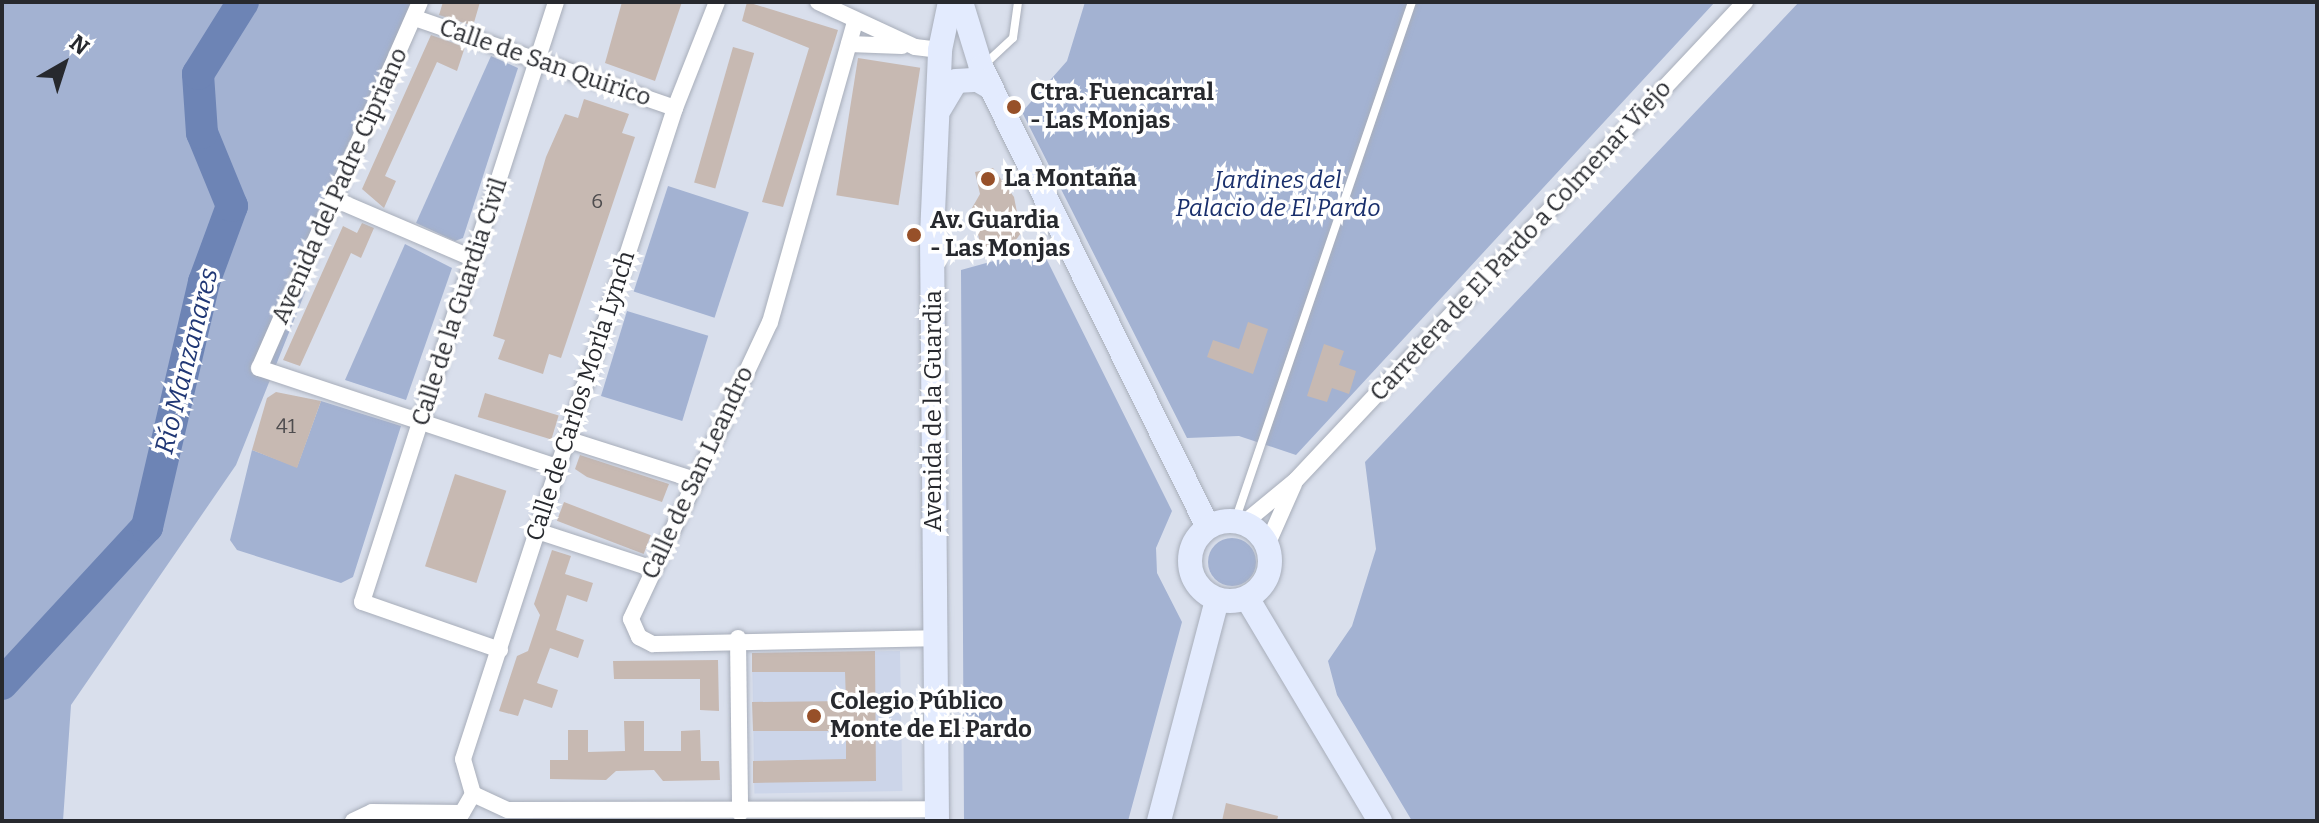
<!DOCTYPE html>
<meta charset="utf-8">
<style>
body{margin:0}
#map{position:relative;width:2319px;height:823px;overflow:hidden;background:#d9dfec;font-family:Bitter,serif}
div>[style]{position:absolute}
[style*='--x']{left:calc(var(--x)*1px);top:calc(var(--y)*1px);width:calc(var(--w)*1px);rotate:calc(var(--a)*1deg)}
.built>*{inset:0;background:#ccd5e9;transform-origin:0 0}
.green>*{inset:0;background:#a3b2d2;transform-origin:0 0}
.round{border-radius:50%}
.river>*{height:32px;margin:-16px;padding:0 16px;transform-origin:16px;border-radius:16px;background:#6d84b5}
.building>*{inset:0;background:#c7b9b2;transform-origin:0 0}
.roads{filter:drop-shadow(0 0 2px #a8aeba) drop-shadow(0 0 2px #a8aeba)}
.lane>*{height:8px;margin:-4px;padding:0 4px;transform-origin:4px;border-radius:4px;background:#fff}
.street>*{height:16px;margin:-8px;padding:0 8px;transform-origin:8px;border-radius:8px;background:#fff}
.secondary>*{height:24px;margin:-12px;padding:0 12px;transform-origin:12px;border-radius:12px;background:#e3ebfe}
.secondary>.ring{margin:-12px;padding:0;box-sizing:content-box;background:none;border:24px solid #e3ebfe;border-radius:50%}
.dots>*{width:22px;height:22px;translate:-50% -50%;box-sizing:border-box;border:4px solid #fff;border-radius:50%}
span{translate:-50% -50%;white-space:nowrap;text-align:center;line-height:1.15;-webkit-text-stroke:7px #fff;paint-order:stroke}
.number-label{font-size:20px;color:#4f4d4f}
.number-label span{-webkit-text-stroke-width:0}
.street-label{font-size:24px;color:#27292e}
.poi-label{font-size:24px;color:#27292e;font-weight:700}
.left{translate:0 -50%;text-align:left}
.park-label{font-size:24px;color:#192f6c;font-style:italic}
.water-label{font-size:26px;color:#203775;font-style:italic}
.frame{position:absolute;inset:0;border:4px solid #27292e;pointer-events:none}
.north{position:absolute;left:24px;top:24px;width:80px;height:80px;-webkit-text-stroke:6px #fff;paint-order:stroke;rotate:39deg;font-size:22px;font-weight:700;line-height:32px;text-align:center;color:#27292e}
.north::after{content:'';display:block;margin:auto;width:28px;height:36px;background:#27292e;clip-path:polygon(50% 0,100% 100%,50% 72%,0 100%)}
</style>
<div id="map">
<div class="built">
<div style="left:900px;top:651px;width:140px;height:148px;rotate:89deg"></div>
</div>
<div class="green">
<div style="clip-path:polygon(2px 2px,421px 2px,236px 465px,71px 705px,63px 821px,2px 821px)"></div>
<div style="clip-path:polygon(1085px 2px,1715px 2px,1296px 455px,1239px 436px,1187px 438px,1022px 112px,1067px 61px)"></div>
<div style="clip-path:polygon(1799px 2px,2317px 2px,2317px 821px,1412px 821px,1337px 695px,1328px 661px,1352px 626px,1376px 549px,1365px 462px)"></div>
<div style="clip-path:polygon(491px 56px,518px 68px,463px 238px,455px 241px,416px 223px)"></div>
<div style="left:668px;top:186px;width:85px;height:111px;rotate:18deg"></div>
<div style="clip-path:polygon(405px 244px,452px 268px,406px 400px,345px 380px)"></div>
<div style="clip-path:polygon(1041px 248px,1172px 511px,1156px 548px,1157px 573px,1182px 622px,1128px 821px,964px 821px,961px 270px)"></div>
<div style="left:627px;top:311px;width:85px;height:89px;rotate:17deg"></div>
<div style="clip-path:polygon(321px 401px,401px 426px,353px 577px,341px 583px,237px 550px,230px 540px,252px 450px,297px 467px)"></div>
<div class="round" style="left:1208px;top:538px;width:48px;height:48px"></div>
</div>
<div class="river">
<div style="--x:2;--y:684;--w:214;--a:-47.3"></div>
<div style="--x:147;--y:527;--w:252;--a:-76.9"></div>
<div style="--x:204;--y:282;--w:81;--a:-69.8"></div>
<div style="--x:232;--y:206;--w:79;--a:-112.3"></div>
<div style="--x:202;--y:133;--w:59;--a:-93.9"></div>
<div style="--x:198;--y:74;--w:85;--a:-58"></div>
</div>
<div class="building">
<div style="clip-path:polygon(443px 2px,480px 2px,473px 26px,439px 15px)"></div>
<div style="clip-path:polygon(622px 2px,682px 2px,655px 81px,605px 63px)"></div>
<div style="clip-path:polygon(747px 2px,838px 30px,783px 207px,762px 202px,809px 48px,742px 21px)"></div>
<div style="clip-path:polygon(431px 35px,465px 47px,457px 71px,437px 62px,385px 176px,396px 181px,384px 208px,362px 189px)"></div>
<div style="left:733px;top:47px;width:22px;height:141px;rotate:16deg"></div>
<div style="left:858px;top:58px;width:63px;height:139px;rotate:9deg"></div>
<div style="clip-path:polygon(584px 99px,629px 114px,622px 133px,635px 137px,561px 358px,549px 354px,543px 374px,498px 359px,505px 340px,493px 336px,546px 157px,565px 114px,578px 118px)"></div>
<div style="clip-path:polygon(993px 168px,1014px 197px,1021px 233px,1012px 245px,992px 250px,980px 243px,972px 208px,980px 194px,975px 172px)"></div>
<div style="clip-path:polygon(362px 223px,374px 228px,361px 258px,351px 253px,300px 366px,283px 360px,343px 226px,357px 233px)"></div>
<div style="clip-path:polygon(1248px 322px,1268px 329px,1253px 374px,1207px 357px,1213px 340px,1239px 349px)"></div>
<div style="clip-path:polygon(1324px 344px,1344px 351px,1339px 365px,1356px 371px,1349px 394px,1332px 388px,1327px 402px,1307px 396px)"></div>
<div style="clip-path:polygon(276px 392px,321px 401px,297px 468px,252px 450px,267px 398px)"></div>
<div style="left:485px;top:393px;width:77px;height:25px;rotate:17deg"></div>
<div style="clip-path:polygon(580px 455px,669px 484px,662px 502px,587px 477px,575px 469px)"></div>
<div style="left:455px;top:474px;width:54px;height:97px;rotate:18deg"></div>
<div style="left:564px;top:502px;width:93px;height:20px;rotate:21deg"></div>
<div style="clip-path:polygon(552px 550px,571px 556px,565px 574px,593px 583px,587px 602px,567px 595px,556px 630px,584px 640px,578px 658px,550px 648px,537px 683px,558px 690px,552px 708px,524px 699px,518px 716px,499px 711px,517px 656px,528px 651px,540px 615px,534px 604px)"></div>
<div style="clip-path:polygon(875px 651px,876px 781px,753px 783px,753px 761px,846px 759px,846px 731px,753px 731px,752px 702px,846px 701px,845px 672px,752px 672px,752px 653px)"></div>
<div style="clip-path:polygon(718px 660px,719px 711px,700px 710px,700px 679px,614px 679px,613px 661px)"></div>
<div style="clip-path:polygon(624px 721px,644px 721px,644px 751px,681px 751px,681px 731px,700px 730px,701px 761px,719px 761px,720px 780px,663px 781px,654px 770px,616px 771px,606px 780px,550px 779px,550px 760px,568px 760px,568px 730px,588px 730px,588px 752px,625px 751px)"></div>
<div style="clip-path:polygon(1226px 803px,1278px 816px,1277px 821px,1222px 821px)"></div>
</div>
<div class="roads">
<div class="lane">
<div style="--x:985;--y:64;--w:38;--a:-43"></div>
<div style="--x:1013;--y:38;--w:36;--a:-82"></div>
<div style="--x:1235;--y:521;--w:548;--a:-71.17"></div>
</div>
<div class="street">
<div style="--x:420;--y:2;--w:400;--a:113.7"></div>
<div style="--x:259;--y:368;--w:314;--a:18.4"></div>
<div style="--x:818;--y:2;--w:107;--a:24.9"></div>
<div style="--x:915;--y:47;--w:25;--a:7"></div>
<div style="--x:415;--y:18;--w:275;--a:19.1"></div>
<div style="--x:855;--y:22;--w:312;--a:105.8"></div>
<div style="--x:770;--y:322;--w:328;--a:115.1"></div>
<div style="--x:631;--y:619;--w:20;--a:66"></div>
<div style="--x:639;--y:637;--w:16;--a:27"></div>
<div style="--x:653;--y:644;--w:283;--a:-1.2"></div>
<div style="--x:849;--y:44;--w:53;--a:2.2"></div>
<div style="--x:334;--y:199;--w:152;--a:23.2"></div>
<div style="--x:566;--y:439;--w:135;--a:17.6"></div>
<div style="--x:1244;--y:523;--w:67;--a:-39.6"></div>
<div style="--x:1296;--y:480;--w:656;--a:-46.79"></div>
<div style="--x:537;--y:531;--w:122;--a:18.1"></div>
<div style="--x:1267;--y:545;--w:67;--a:-66.1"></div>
<div style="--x:738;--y:638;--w:175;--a:89.3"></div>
<div style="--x:500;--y:650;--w:146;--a:-160.8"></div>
<div style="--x:362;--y:602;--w:631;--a:-72.08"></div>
<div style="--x:473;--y:794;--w:36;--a:-106"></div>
<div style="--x:463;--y:759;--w:685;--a:-71.96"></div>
<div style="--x:675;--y:108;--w:114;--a:-68.4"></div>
<div style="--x:473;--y:794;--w:38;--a:25"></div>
<div style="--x:508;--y:810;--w:429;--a:-0.1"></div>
<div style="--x:353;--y:821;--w:21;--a:-25"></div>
<div style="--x:372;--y:812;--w:90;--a:0.6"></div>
<div style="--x:462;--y:813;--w:22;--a:-60"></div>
</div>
<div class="secondary">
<div style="--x:961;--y:2;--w:68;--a:72.9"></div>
<div style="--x:981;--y:67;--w:513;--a:63.73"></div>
<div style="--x:940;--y:108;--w:31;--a:-59"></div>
<div style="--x:956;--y:81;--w:22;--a:-3"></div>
<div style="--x:978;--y:80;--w:14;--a:30"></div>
<div class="ring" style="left:1190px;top:521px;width:56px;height:56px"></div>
<div style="--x:1247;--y:598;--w:260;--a:59.2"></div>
<div style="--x:937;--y:821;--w:585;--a:-90.49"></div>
<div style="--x:932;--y:236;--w:186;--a:-87.5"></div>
<div style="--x:940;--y:50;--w:49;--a:-78.2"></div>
<div style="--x:1159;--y:821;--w:228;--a:-75.3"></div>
</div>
</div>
<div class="dots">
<div style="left:1014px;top:107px;background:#975029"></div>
<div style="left:988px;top:179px;background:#975029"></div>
<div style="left:914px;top:235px;background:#975029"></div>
<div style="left:814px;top:716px;background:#975029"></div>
</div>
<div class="number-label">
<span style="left:597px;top:201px">6</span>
<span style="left:286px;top:426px">41</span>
</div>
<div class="street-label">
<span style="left:545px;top:63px;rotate:19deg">Calle de San Quirico</span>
<span style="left:340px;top:186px;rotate:-66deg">Avenida del Padre Cipriano</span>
<span style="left:1521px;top:241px;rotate:-47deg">Carretera de El Pardo a Colmenar Viejo</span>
<span style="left:460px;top:302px;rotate:-72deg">Calle de la Guardia Civil</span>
<span style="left:581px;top:396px;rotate:-72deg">Calle de Carlos Morla Lynch</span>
<span style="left:934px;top:411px;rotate:-90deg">Avenida de la Guardia</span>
<span style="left:698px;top:473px;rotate:-65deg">Calle de San Leandro</span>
</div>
<div class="poi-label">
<span class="left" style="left:1030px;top:107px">Ctra. Fuencarral<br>- Las Monjas</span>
<span class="left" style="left:1004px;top:179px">La Montaña</span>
<span class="left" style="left:930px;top:235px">Av. Guardia<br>- Las Monjas</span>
<span class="left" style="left:830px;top:716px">Colegio Público<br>Monte de El Pardo</span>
</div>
<div class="park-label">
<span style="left:1278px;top:195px">Jardines del<br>Palacio de El Pardo</span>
</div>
<div class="water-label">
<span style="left:187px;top:361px;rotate:-76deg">Río Manzanares</span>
</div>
<div class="frame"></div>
<div class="north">N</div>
</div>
